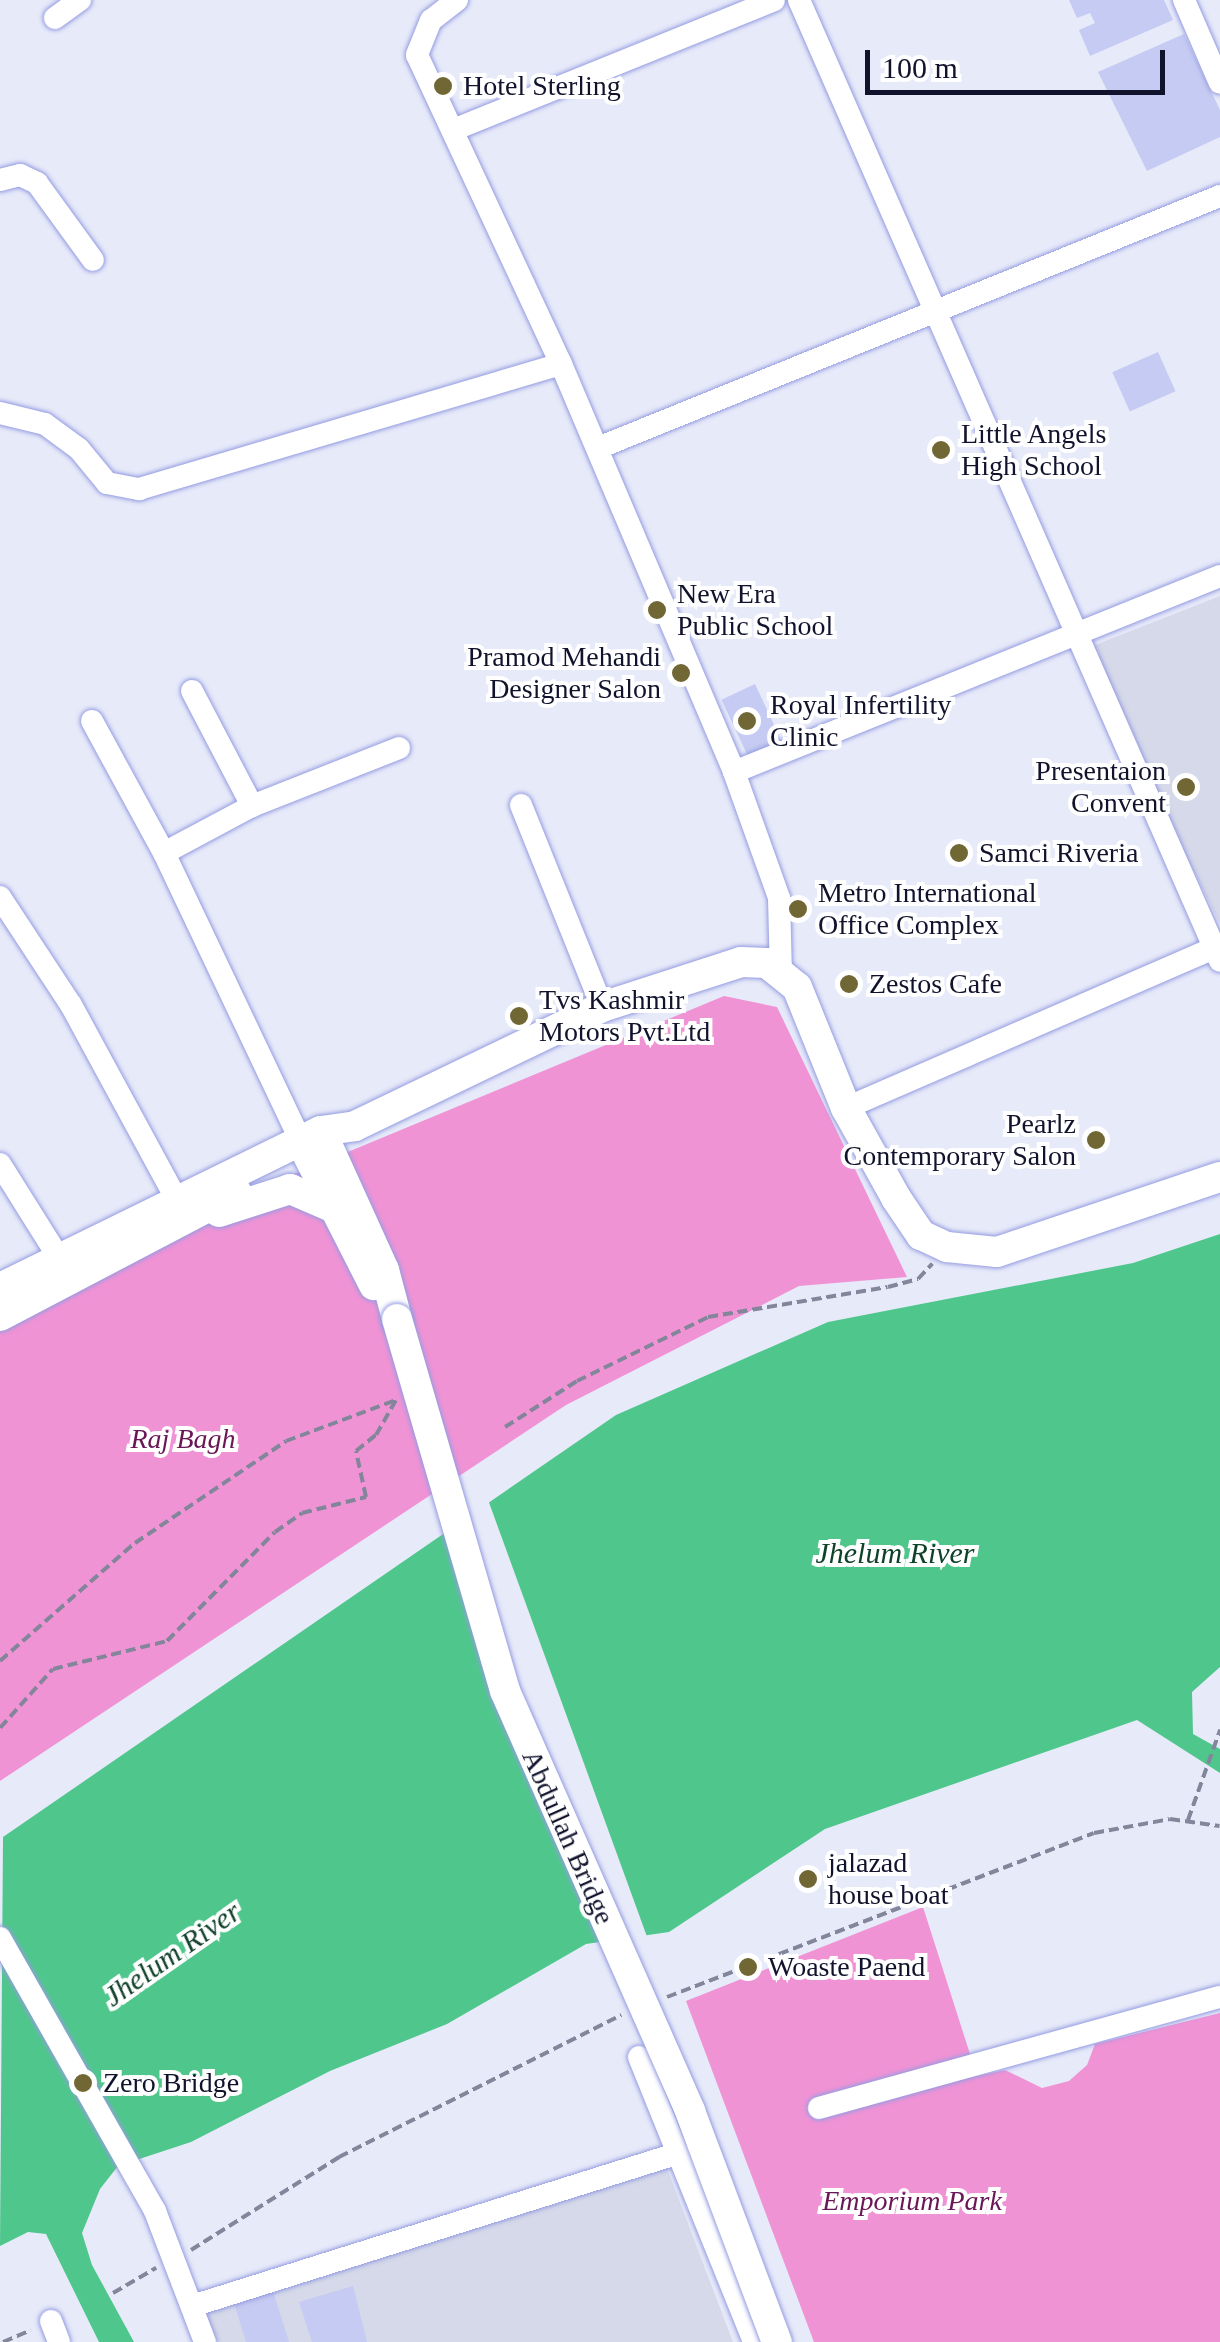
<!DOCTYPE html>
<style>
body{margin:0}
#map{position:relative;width:1220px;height:2342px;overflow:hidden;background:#e7eaf9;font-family:"Times New Roman",serif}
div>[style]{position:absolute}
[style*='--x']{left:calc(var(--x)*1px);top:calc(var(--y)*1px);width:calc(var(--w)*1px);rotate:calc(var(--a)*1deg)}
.built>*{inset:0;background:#d6d9e9}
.green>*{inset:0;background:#f093d5}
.water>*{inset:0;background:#4fc78c}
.pier>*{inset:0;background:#e7eaf9;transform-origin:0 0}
.building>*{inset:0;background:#c5cbf2;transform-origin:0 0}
.path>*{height:4px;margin-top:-2px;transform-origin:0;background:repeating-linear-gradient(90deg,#83869a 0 10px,transparent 0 15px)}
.roads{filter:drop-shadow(0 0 2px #949ce1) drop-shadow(0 0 2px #949ce1)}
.minor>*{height:22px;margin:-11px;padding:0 11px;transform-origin:11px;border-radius:11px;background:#fff}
.major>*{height:30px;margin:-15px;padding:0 15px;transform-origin:15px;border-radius:15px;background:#fff}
.bridges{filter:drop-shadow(0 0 2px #949ce1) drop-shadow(0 0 2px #949ce1)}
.major-bridge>*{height:30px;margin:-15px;padding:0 15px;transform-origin:15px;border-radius:15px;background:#fff}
.dots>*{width:28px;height:28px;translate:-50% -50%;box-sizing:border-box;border:5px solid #fff;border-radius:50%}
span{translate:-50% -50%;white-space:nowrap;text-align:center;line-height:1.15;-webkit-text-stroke:8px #fff;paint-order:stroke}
.poi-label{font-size:28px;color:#11132d}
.left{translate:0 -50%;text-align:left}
.right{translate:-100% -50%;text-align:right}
.park-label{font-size:28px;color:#691757;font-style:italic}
.street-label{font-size:28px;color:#11132d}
.water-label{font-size:30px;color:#10422a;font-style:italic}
.scale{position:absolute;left:865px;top:50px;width:300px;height:45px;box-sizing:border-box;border:5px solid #11132d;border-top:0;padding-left:12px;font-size:30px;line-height:35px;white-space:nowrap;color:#11132d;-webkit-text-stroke:8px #fff;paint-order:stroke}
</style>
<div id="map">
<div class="built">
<div style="clip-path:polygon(1220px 596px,1220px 924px,1085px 649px)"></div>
<div style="clip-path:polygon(666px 2166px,733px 2342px,217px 2342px,201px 2305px)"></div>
</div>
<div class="green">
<div style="clip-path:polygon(724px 996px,777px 1007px,907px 1277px,799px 1286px,566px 1405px,0 1781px,0 1330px,256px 1190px)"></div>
<div style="clip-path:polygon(923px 1907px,977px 2076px,1005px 2070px,1042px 2088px,1069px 2081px,1087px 2065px,1095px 2044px,1220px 2013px,1220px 2342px,814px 2342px,686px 2001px)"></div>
</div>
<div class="water">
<div style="clip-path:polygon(1220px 1234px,1220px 1667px,1192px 1692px,1193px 1734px,1220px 1749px,1220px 1773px,1137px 1720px,825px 1829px,669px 1932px,586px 1944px,447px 2024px,330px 2071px,191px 2142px,118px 2166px,100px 2189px,82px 2233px,92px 2265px,134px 2342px,99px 2342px,46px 2234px,28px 2232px,0 2246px,3px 1837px,616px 1415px,828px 1322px,1133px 1263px)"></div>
</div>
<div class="pier">
<div style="left:487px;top:1497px;width:473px;height:44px;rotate:70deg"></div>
</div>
<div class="building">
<div style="clip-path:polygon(1069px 0,1164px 0,1173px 20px,1090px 56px,1079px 30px,1095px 23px,1090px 13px,1077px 18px)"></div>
<div style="clip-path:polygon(1184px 34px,1220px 110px,1220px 137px,1147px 171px,1098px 72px)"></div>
<div style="left:1158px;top:352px;width:43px;height:50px;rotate:66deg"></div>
<div style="left:755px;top:684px;width:70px;height:37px;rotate:65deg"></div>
<div style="clip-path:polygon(353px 2286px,367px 2342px,312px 2342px,299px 2302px)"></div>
<div style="clip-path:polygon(273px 2291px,289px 2342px,246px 2342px,234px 2303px)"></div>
</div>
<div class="path">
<div style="--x:505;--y:1427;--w:85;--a:-32.6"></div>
<div style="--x:577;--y:1381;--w:146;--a:-26"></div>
<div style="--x:708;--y:1317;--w:182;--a:-9.5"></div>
<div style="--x:888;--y:1287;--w:31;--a:-15"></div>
<div style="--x:918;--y:1279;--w:21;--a:-47"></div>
<div style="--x:0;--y:1661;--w:179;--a:-41.2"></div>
<div style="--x:135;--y:1543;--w:182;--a:-34"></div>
<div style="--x:286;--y:1441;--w:117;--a:-20.4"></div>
<div style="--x:0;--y:1728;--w:79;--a:-48.1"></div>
<div style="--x:53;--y:1669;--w:117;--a:-13.8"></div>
<div style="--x:167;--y:1641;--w:153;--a:-45.3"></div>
<div style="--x:275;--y:1532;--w:33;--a:-35"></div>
<div style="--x:302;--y:1513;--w:66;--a:-14"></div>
<div style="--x:366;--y:1497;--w:47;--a:-102.3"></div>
<div style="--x:356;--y:1451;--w:26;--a:-39"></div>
<div style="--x:376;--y:1435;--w:40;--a:-60.3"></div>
<div style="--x:1188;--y:1820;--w:96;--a:-70.4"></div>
<div style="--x:667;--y:1997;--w:457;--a:-21"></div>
<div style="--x:1094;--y:1833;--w:77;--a:-10.4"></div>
<div style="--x:1170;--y:1819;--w:50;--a:8"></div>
<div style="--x:191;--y:2250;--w:175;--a:-32.1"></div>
<div style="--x:339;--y:2157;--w:316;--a:-26.7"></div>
<div style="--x:113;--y:2293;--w:50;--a:-30.2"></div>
<div style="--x:3;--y:2342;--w:30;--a:-23"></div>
</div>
<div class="roads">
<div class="minor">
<div style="--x:457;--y:0;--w:33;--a:142"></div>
<div style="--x:431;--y:20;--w:38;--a:112"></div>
<div style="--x:417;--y:55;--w:341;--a:65"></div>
<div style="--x:561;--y:364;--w:443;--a:67"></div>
<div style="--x:734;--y:772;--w:134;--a:70.3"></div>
<div style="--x:779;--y:898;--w:74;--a:88.5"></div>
<div style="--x:799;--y:0;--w:1049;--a:66.34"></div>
<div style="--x:1184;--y:0;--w:90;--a:66.6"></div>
<div style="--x:55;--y:18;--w:31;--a:-36"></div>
<div style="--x:453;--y:130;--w:346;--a:-22"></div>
<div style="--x:0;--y:180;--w:21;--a:-14"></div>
<div style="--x:20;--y:175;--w:19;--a:25"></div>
<div style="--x:37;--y:183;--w:95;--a:54"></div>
<div style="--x:0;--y:413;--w:46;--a:13.7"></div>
<div style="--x:45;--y:424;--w:42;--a:36.3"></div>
<div style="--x:79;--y:449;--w:44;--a:50.5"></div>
<div style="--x:107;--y:483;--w:33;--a:11"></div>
<div style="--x:139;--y:489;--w:440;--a:-16.5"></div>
<div style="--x:598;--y:448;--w:671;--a:-22.06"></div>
<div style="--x:192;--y:691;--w:130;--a:62.4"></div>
<div style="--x:92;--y:721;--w:150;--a:61.4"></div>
<div style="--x:164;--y:853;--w:318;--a:64.6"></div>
<div style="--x:734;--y:772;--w:524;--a:-21.96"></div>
<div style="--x:521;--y:805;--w:218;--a:68.1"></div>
<div style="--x:164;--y:853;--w:100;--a:-28.1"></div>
<div style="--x:252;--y:806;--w:158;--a:-21.5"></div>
<div style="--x:0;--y:897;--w:129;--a:56.7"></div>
<div style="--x:71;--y:1005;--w:220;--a:61.5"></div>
<div style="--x:846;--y:1108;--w:401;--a:-23.5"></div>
<div style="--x:0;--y:1164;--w:111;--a:57.9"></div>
<div style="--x:0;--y:1938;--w:314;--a:60.4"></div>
<div style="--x:155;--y:2211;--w:140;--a:69.1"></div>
<div style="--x:639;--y:2057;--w:307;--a:68"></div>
<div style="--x:819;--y:2108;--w:416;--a:-15.5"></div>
<div style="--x:192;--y:2306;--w:510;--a:-17.44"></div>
<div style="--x:51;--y:2321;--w:22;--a:69"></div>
</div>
<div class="major">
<div style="--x:321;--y:1131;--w:153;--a:65.6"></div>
<div style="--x:384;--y:1270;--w:51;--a:75.1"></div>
<div style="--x:300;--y:1140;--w:163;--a:63"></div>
<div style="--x:219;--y:1212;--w:75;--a:-17.9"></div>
<div style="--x:290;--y:1189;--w:46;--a:23.2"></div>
<div style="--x:0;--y:1288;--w:357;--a:-26.1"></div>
<div style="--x:321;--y:1131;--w:34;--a:-8"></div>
<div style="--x:355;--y:1126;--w:274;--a:-25.7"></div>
<div style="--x:602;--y:1007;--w:146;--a:-17.9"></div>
<div style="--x:741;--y:962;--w:26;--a:2"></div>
<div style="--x:767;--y:963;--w:38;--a:39"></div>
<div style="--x:797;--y:987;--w:131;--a:68"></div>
<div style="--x:846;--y:1108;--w:103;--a:60.9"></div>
<div style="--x:896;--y:1198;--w:45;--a:56"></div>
<div style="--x:921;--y:1235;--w:29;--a:25"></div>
<div style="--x:947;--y:1247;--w:50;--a:5.7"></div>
<div style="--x:997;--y:1252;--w:235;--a:-18.6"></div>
<div style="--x:0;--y:1316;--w:267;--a:-27.7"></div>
</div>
</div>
<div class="bridges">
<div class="major-bridge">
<div style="--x:397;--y:1319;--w:387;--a:73.8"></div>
<div style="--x:505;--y:1691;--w:459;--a:66.2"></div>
<div style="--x:690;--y:2111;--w:247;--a:69.4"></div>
</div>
</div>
<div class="dots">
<div style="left:443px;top:86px;background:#716734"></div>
<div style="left:941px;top:450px;background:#716734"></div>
<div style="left:657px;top:610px;background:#716734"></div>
<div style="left:681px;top:673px;background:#716734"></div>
<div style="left:747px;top:721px;background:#716734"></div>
<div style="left:1186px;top:787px;background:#716734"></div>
<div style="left:959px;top:853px;background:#716734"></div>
<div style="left:798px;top:909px;background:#716734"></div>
<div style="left:849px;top:984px;background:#716734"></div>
<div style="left:519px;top:1016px;background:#716734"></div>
<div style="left:1096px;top:1140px;background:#716734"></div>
<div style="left:808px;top:1879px;background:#716734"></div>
<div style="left:748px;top:1967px;background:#716734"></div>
<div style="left:83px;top:2083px;background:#716734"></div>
</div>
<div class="poi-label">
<span class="left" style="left:463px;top:86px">Hotel Sterling</span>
<span class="left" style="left:961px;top:450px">Little Angels<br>High School</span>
<span class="left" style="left:677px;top:610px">New Era<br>Public School</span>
<span class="right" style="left:661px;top:673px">Pramod Mehandi<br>Designer Salon</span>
<span class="left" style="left:770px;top:721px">Royal Infertility<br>Clinic</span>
<span class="right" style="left:1166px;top:787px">Presentaion<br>Convent</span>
<span class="left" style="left:979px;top:853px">Samci Riveria</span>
<span class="left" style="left:818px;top:909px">Metro International<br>Office Complex</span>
<span class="left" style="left:869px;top:984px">Zestos Cafe</span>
<span class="left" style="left:539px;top:1016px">Tvs Kashmir<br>Motors Pvt.Ltd</span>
<span class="right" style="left:1076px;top:1140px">Pearlz<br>Contemporary Salon</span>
<span class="left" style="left:828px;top:1879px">jalazad<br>house boat</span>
<span class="left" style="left:768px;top:1967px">Woaste Paend</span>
<span class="left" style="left:103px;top:2083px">Zero Bridge</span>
</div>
<div class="park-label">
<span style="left:183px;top:1439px">Raj Bagh</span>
<span style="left:912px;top:2201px">Emporium Park</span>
</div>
<div class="street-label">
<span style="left:568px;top:1837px;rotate:66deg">Abdullah Bridge</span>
</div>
<div class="water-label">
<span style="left:895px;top:1553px">Jhelum River</span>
<span style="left:172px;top:1954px;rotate:-35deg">Jhelum River</span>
</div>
<div class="scale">100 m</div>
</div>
